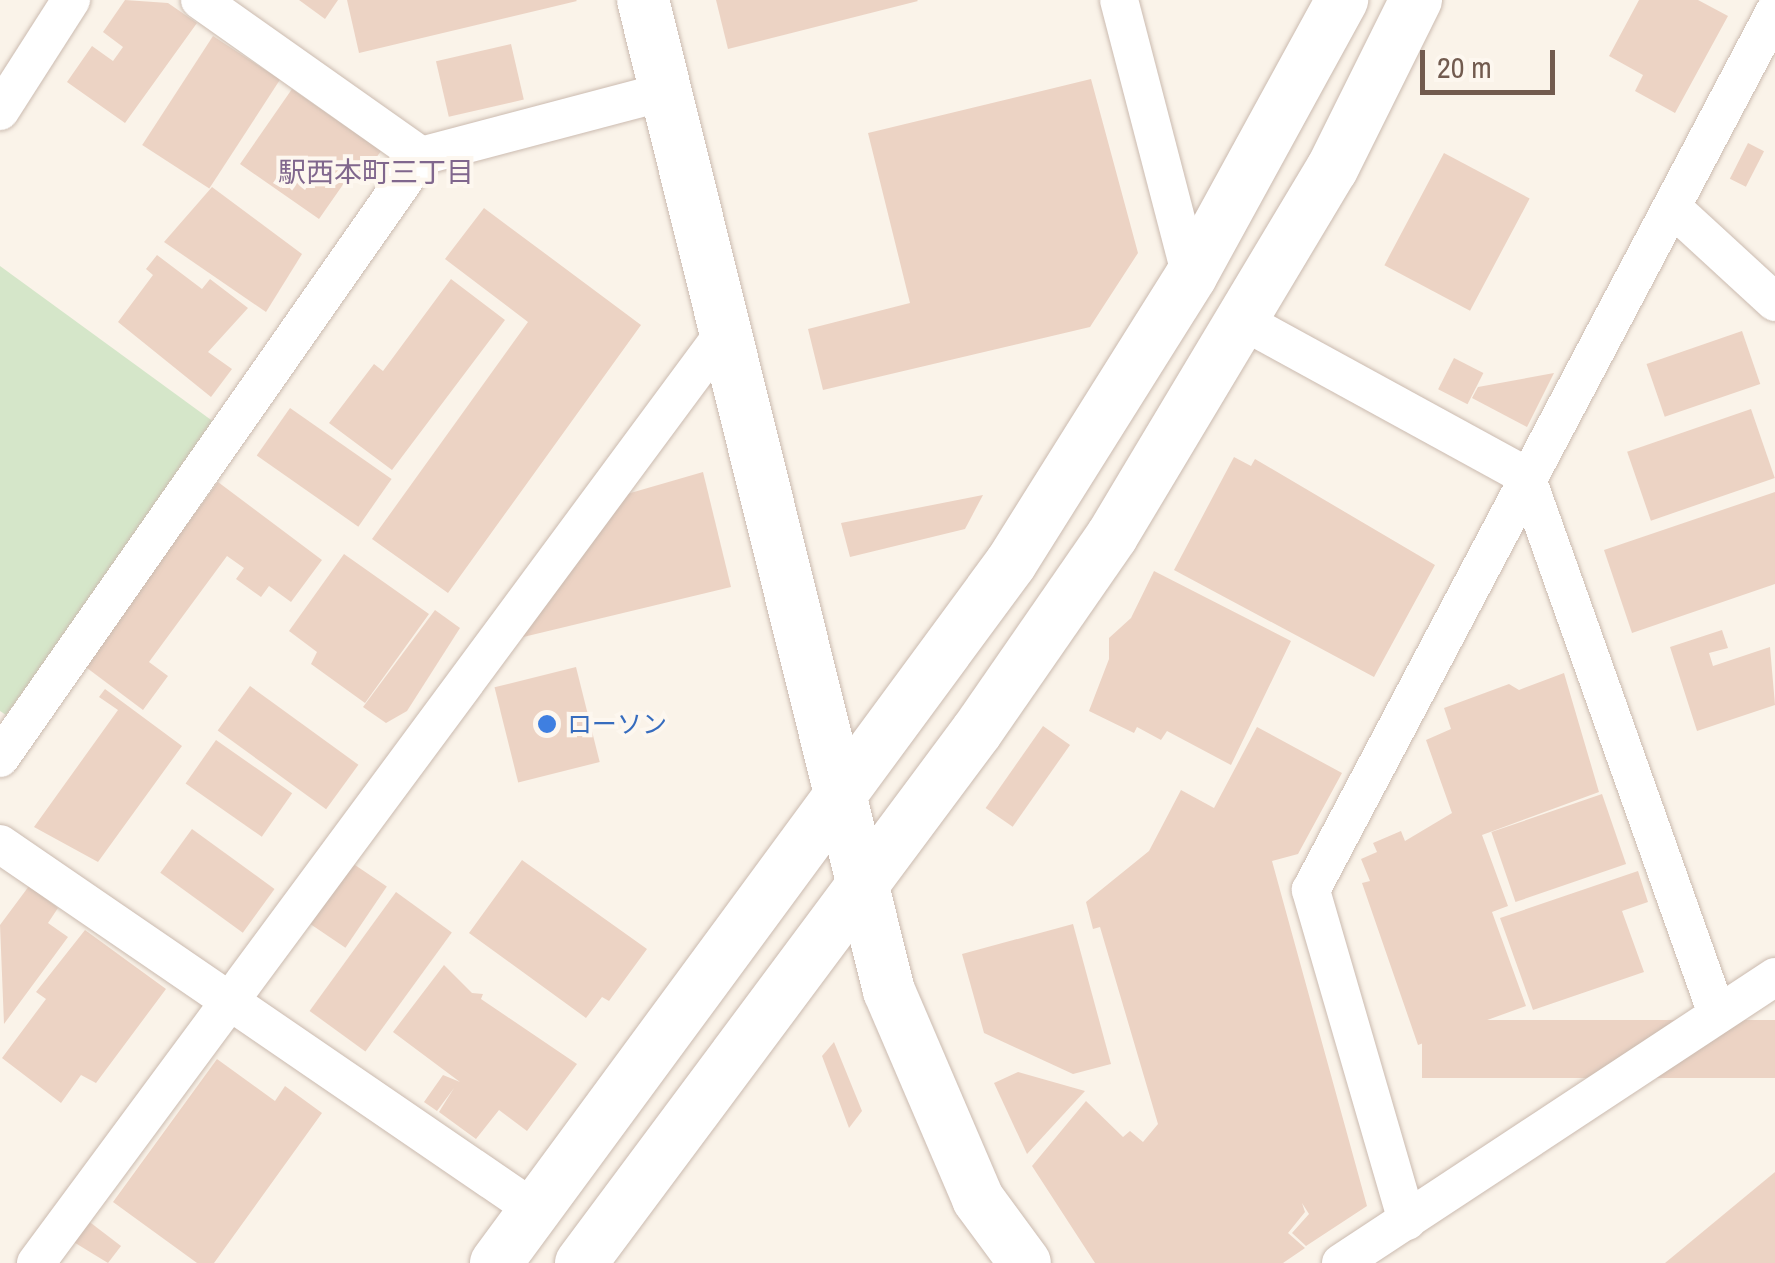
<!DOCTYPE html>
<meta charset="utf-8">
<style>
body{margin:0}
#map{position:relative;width:1775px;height:1263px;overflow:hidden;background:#faf3e9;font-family:"Archivo Narrow","Noto Sans JP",sans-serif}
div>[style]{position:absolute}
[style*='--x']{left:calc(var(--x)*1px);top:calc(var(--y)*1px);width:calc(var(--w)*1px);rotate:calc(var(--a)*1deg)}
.green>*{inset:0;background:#d5e6c9}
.building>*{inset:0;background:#ecd3c4;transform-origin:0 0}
.roads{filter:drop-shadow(0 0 2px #cbbbb0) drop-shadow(0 0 2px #cbbbb0)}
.street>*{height:38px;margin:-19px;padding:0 19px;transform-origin:19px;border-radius:19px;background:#fff}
.secondary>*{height:52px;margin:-26px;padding:0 26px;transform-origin:26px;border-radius:26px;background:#fff}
.dots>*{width:28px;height:28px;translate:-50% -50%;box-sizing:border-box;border:5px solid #fdf7ef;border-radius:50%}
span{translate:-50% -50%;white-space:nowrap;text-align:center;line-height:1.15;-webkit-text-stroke:8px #fdf7ef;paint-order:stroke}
.shop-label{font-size:25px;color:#366cbe}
.left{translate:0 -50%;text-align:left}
.neighbourhood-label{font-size:28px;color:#80678d}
.scale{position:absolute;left:1420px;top:50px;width:135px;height:45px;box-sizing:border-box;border:5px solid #725b4f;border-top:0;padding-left:12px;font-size:30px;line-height:35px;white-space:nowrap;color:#725b4f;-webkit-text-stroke:8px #fdf7ef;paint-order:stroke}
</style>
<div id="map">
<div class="green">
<div style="clip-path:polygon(0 266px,218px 425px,6px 715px,0 711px)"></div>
</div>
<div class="building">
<div style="clip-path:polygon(125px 0,168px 3px,197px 23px,125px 123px,67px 82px,92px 46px,113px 61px,123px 47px,103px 32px)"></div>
<div style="clip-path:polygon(299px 0,338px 0,325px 19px)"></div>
<div style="clip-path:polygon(347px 0,576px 0,577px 1px,359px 53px)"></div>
<div style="clip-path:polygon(716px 0,917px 0,918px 1px,728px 49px)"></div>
<div style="clip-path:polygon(1639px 0,1698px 0,1728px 16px,1675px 113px,1635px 91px,1643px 75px,1609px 56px)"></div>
<div style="left:213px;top:36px;width:80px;height:130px;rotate:33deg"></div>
<div style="left:511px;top:44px;width:57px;height:77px;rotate:77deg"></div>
<div style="clip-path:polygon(1091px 79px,1138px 253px,1090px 327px,823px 390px,808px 329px,910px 303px,868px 133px)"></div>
<div style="clip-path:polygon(292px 89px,381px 151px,358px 183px,349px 176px,319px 219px,240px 164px)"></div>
<div style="left:1748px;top:143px;width:18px;height:40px;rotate:27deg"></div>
<div style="left:1444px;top:153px;width:97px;height:127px;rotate:28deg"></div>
<div style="clip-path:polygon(212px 187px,302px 254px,266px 312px,164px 242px)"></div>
<div style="clip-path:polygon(484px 208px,641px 325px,448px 593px,372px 539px,528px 322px,445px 259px)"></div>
<div style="clip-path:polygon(157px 255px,202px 289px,210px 279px,248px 308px,208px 352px,232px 369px,211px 397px,118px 322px,153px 275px,146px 269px)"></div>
<div style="clip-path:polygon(451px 279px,505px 320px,392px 470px,329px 423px,374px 364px,383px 371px)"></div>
<div style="left:1742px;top:331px;width:56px;height:101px;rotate:71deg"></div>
<div style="left:1454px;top:358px;width:33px;height:35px;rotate:27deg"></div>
<div style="clip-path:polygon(1554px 373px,1527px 427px,1472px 398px,1478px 387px)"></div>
<div style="left:290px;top:408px;width:124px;height:58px;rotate:35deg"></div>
<div style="left:1751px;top:409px;width:73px;height:131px;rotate:71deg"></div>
<div style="clip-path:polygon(1234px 457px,1251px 466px,1255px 459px,1435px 565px,1374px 677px,1174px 570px)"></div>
<div style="clip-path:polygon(703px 472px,731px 587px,515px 639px,627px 494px)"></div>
<div style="clip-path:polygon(218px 482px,322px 560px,291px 602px,269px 586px,261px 597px,236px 579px,244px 568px,227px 556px,149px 662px,168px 676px,143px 710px,83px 665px)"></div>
<div style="clip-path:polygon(1775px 492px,1775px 584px,1632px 633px,1604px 550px)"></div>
<div style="clip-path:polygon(983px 495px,965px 529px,850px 557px,841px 523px)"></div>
<div style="clip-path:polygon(344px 554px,429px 614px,365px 703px,311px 664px,317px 652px,289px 631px)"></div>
<div style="clip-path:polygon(1154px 571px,1291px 641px,1231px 765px,1167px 731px,1161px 740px,1137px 727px,1134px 733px,1089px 711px,1109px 659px,1109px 638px,1131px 618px)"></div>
<div style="clip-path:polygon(435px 610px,460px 628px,407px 711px,386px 723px,363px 707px)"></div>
<div style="clip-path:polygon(1722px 630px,1728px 648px,1709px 653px,1713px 666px,1770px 647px,1775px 705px,1697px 731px,1670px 647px)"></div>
<div style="left:576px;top:667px;width:98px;height:84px;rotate:76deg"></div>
<div style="clip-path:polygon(1564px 673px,1599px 792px,1482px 835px,1508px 906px,1492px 912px,1526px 1006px,1418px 1045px,1362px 883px,1370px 881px,1361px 859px,1377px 852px,1373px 843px,1401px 831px,1405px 841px,1452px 813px,1426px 740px,1451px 729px,1444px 708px,1509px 684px,1519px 690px)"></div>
<div style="left:250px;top:686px;width:134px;height:55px;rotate:36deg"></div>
<div style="clip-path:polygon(105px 689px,182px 746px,98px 862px,34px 827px,118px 710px,99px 697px)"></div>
<div style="left:1043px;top:726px;width:33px;height:100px;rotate:35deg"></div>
<div style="clip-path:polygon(1257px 727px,1342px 773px,1298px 854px,1272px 861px,1367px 1206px,1306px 1246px,1292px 1233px,1309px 1214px,1302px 1203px,1305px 1212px,1288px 1233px,1305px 1248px,1283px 1263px,1095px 1263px,1032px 1166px,1086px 1101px,1123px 1137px,1130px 1131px,1143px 1142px,1158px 1124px,1100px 927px,1093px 929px,1086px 902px,1149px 851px,1181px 790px,1214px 808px)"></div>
<div style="left:216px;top:740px;width:93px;height:53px;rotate:35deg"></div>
<div style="left:1602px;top:794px;width:74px;height:117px;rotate:71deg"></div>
<div style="left:192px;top:829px;width:102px;height:54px;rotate:36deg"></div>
<div style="clip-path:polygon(522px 860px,647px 949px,609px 1001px,602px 997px,586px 1018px,469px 933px)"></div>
<div style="left:352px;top:863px;width:42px;height:74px;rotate:34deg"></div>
<div style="clip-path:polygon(1638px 871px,1648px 902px,1622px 911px,1644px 972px,1533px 1010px,1500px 918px)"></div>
<div style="clip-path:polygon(29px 886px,58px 908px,48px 923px,68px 937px,4px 1024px,0 925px)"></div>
<div style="left:396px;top:892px;width:69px;height:147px;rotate:36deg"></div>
<div style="clip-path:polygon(1073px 924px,1111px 1064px,1073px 1074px,984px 1033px,962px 954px)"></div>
<div style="clip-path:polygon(85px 930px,166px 989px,96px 1083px,81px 1075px,61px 1103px,2px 1058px,46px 999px,36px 992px)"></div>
<div style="clip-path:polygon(444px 965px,472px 993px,483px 994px,481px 999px,577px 1064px,527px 1131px,499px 1110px,476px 1139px,439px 1112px,454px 1088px,437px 1111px,424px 1102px,443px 1075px,460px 1082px,393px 1032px)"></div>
<div style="left:1775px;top:1020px;width:58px;height:353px;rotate:90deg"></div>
<div style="clip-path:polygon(834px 1042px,862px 1111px,849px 1128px,822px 1056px)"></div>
<div style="clip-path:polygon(217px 1059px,275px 1101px,285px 1086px,322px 1113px,214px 1263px,197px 1263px,113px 1202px)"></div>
<div style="clip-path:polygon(1018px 1072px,1085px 1091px,1027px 1154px,994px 1083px)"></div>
<div style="clip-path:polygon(1775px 1172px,1775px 1263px,1665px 1263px)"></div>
<div style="clip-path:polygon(87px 1220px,121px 1246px,108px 1263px,72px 1241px)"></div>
</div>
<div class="roads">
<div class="street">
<div style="--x:200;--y:0;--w:271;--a:35.2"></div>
<div style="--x:1119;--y:0;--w:285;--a:75.4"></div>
<div style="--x:0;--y:111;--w:132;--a:-57.4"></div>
<div style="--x:1675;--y:210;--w:136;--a:42.6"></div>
<div style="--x:1243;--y:321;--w:323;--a:28.7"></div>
<div style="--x:1526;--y:476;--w:571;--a:70.45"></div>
<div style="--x:0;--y:758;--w:735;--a:-55.03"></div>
<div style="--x:421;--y:156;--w:251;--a:-14.8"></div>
<div style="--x:0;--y:844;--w:648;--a:34.38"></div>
<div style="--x:1407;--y:1221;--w:345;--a:-106.2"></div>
<div style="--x:1311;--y:890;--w:994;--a:-62.17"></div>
<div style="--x:36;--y:1263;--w:1157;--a:-53.51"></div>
<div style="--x:1341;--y:1263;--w:520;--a:-33.38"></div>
</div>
<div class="secondary">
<div style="--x:643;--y:0;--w:1021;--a:76.06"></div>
<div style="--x:889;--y:991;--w:226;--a:66.8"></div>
<div style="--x:978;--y:1199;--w:79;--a:53.7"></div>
<div style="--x:496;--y:1263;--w:869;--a:-53.66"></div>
<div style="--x:1011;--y:563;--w:339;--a:-57.9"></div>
<div style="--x:1191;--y:276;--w:315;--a:-61.3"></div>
<div style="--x:581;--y:1263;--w:663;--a:-53.34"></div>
<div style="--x:977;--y:731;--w:237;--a:-55.3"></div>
<div style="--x:1112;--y:536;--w:428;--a:-59.1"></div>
<div style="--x:1332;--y:169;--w:189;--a:-63.6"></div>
</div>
</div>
<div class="dots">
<div style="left:547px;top:724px;background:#3f7fe0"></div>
</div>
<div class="shop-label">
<span class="left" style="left:567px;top:724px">ローソン</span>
</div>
<div class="neighbourhood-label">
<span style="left:376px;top:172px">駅西本町三丁目</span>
</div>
<div class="scale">20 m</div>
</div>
